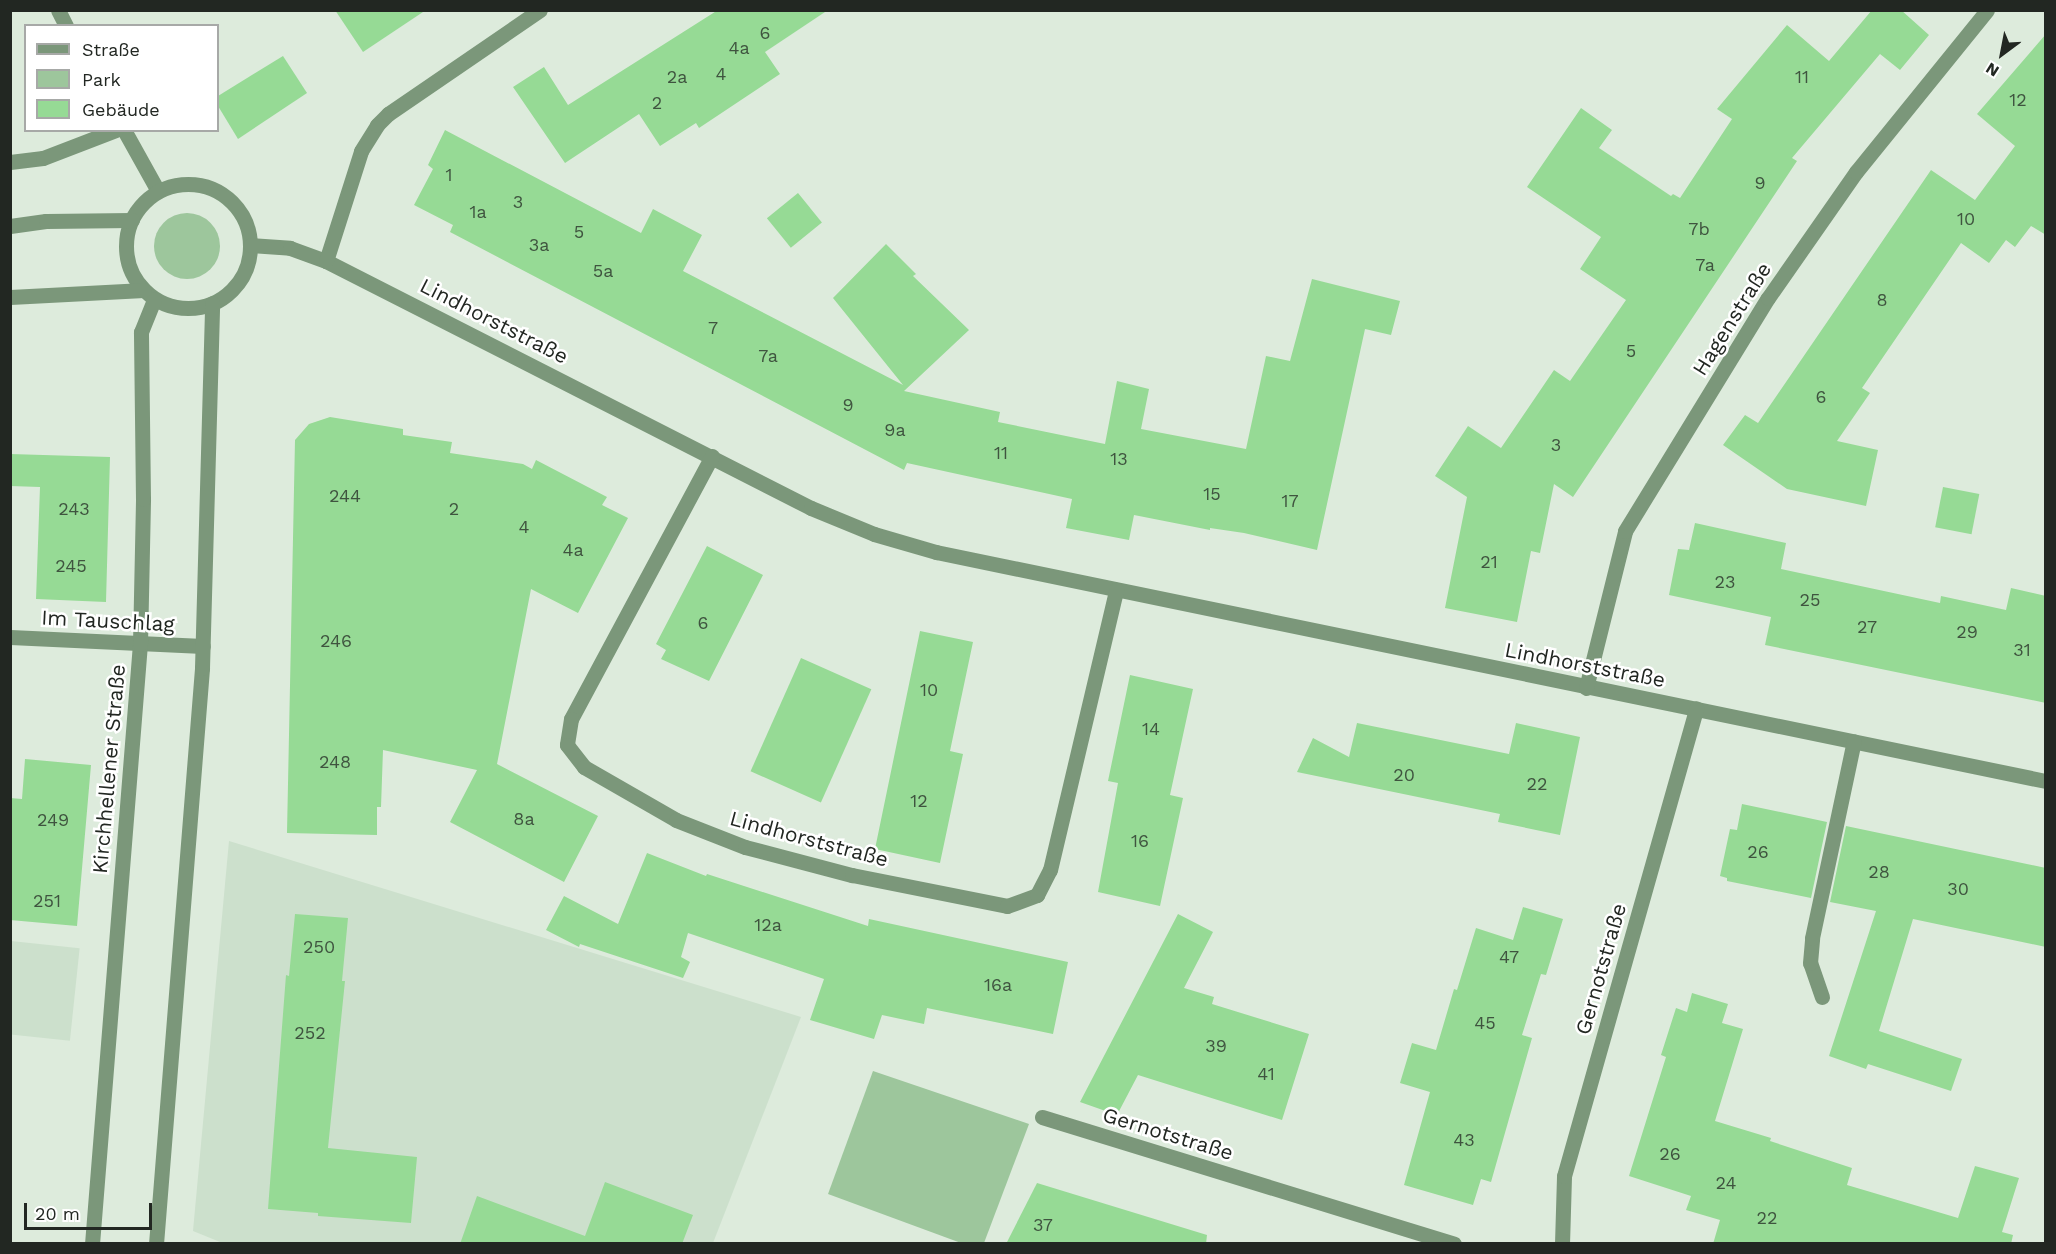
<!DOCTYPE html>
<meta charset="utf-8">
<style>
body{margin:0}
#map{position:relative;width:2056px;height:1254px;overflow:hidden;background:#ddebdc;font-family:"Work Sans",sans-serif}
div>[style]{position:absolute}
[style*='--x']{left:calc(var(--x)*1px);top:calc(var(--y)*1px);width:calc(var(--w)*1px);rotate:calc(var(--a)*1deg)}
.built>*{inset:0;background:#cce0cc;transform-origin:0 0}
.green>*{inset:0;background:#9dc69c}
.round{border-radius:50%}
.building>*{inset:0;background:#96da95;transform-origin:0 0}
.minor>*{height:15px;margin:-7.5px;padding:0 7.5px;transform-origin:7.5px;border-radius:7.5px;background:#7b977a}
.minor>.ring{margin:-7.5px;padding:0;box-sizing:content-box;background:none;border:15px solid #7b977a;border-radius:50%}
span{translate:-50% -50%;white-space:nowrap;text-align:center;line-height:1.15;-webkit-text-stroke:5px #fff;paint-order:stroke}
.number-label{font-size:18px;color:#3f543f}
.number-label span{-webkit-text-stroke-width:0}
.street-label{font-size:21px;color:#222722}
.frame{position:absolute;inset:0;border:12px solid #222722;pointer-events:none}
.legend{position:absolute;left:24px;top:24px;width:195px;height:108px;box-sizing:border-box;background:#fff;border:2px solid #a7a9a7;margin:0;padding:8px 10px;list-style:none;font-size:18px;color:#222722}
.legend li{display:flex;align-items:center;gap:12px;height:30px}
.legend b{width:30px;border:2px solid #a7a9a7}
.north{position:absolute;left:1972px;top:24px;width:60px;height:60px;-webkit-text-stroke:4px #fff;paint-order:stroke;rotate:212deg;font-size:16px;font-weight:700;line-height:24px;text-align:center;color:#222722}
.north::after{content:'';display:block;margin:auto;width:21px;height:27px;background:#222722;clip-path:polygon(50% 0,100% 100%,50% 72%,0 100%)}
.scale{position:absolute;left:24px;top:1203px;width:128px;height:27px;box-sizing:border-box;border:3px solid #222722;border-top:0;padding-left:8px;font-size:18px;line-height:21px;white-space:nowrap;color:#222722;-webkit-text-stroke:4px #fff;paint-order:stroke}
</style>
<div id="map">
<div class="built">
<div style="clip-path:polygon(229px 841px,801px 1017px,713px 1243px,225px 1244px,193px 1231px)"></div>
<div style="left:11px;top:941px;width:69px;height:93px;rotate:6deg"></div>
</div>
<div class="green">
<div class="round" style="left:154px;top:213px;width:66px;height:66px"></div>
<div style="clip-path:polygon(873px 1071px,1029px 1124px,984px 1243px,961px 1243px,828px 1194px)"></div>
</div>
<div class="building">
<div style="clip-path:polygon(335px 10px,426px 10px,363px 52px)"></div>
<div style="clip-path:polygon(718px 10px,828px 10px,765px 52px,780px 74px,699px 128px,696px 123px,660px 146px,639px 114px,565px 163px,513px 87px,544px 67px,568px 105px)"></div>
<div style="clip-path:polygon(1872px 10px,1901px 10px,1929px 35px,1900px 70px,1880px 54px,1792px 158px,1797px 161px,1573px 497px,1554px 484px,1540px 553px,1531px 551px,1517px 622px,1445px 608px,1467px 497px,1435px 476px,1468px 426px,1501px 448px,1554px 370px,1570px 381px,1626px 300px,1580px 269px,1601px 237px,1527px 187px,1581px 108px,1612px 130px,1599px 148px,1671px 196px,1673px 194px,1680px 198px,1732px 119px,1717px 109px,1787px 25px,1829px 61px)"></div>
<div style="clip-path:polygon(2046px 34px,2046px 235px,2031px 226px,2015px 247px,2006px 240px,1989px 263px,1961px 243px,1862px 388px,1870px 393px,1837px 441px,1878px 450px,1866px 506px,1787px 489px,1723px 445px,1745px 415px,1758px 423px,1931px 170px,1975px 200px,2015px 146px,1977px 114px)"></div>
<div style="clip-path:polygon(283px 56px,307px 93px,238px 139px,218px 106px,218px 96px)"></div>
<div style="clip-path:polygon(445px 130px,641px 233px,653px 209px,702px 235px,683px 271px,903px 385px,833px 298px,886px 244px,916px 274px,913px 276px,969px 330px,904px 391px,1000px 412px,998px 422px,1105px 444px,1117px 381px,1149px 389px,1141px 429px,1246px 449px,1266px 356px,1290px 361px,1312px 279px,1400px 301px,1391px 335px,1365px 329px,1317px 550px,1244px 533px,1210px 528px,1210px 530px,1134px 515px,1129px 540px,1066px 528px,1072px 499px,907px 463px,904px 470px,450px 232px,453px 225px,414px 205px,433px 169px,428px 165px)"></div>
<div style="left:798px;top:193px;width:38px;height:40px;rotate:51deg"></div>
<div style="clip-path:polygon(330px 417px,403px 429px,403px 435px,452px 442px,450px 453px,523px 464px,532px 469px,536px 460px,607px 497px,602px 505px,628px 518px,578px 613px,531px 589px,497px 764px,598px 816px,564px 882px,450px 822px,477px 770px,383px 750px,381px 807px,377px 807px,377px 835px,287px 833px,295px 440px,309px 424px)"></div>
<div style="clip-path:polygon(10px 454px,110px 457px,106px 602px,36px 599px,40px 487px,10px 486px)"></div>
<div style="left:1943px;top:487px;width:37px;height:41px;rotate:11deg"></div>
<div style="clip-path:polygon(1695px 523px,1786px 543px,1781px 569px,1940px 603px,1941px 596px,2006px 610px,2011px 588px,2046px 596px,2046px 703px,1765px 645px,1771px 617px,1669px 595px,1678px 549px,1689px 550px)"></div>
<div style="clip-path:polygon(707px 546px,763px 575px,709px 681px,661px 659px,666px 650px,656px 644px)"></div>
<div style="clip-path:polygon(920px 631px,973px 642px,950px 751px,963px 754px,940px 863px,875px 849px)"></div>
<div style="left:801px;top:658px;width:77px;height:124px;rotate:24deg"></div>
<div style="clip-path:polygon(1130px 675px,1193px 689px,1170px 795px,1183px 798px,1160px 906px,1098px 892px,1118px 783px,1108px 781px)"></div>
<div style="clip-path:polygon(1357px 723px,1509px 754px,1516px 723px,1580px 737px,1560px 835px,1498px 822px,1500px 814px,1297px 772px,1313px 738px,1349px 757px)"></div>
<div style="clip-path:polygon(25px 759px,91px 765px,77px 926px,10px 920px,10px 798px,22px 799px)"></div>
<div style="clip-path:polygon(1742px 804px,1827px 822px,1811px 898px,1727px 881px,1727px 878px,1720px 876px,1730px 829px,1737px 830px)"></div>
<div style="clip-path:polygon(1846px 826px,2046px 868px,2046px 947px,1913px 919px,1879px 1031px,1962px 1059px,1951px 1091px,1868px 1064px,1866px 1069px,1829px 1056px,1876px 911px,1830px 902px)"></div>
<div style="clip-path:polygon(647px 853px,706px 876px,707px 874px,868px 926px,869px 919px,1068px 962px,1053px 1034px,927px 1008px,924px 1024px,882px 1015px,874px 1039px,810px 1020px,824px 979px,688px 933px,681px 957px,690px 962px,683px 978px,580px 944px,579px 947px,546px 930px,564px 896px,618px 924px)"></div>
<div style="clip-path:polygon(1523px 907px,1563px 919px,1546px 975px,1541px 974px,1522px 1035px,1532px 1038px,1491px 1182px,1481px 1179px,1473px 1205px,1404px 1185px,1430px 1092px,1400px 1083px,1412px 1043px,1436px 1050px,1454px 989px,1457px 990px,1476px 928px,1513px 940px)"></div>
<div style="clip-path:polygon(295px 914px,348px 918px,342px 981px,345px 981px,328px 1148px,417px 1157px,411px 1223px,318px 1216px,318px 1213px,268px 1209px,286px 975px,289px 976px)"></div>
<div style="clip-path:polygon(1178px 914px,1213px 932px,1184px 988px,1214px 997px,1212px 1004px,1309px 1034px,1282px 1120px,1138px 1075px,1117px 1115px,1080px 1102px)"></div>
<div style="clip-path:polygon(1692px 993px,1728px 1004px,1722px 1023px,1743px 1029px,1715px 1121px,1771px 1138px,1770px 1141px,1852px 1168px,1847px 1185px,1958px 1218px,1975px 1166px,2019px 1178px,2002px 1232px,2013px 1235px,2011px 1244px,1713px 1244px,1720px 1220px,1686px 1210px,1691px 1196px,1629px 1176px,1666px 1057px,1661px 1055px,1676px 1008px,1687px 1012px)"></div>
<div style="clip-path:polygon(605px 1182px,693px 1215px,682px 1244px,460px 1244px,477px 1196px,585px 1236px)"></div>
<div style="clip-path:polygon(1037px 1183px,1207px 1235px,1206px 1244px,1006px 1244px)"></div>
</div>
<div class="minor">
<div style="--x:58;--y:10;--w:18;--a:63"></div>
<div style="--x:124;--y:130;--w:70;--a:60.9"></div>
<div style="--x:10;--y:162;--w:33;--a:-7"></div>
<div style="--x:43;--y:158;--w:78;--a:-21"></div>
<div class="ring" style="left:126px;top:184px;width:109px;height:109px"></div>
<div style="--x:10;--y:226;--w:36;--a:-8"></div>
<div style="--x:46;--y:221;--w:86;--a:-0.7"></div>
<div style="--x:251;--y:245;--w:39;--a:4"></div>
<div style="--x:290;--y:248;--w:38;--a:20"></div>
<div style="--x:326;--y:261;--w:544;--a:26.99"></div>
<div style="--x:811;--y:508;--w:68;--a:22.4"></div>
<div style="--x:874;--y:534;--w:65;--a:16.2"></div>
<div style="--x:936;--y:552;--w:1133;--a:11.66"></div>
<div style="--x:326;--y:261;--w:115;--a:-72.3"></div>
<div style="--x:361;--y:151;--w:31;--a:-58"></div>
<div style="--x:377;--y:125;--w:16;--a:-45"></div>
<div style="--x:388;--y:114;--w:184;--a:-34.4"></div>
<div style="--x:10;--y:297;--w:134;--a:-3"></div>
<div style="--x:712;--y:456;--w:298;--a:118.2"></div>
<div style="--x:571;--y:719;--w:26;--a:99"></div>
<div style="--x:567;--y:745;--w:28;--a:52"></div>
<div style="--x:584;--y:767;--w:106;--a:29.9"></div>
<div style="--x:676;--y:820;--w:74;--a:21.4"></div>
<div style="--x:745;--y:847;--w:111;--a:14.7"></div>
<div style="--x:852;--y:875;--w:158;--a:11.3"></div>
<div style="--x:1007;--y:906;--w:32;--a:-20"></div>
<div style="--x:1037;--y:895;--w:28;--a:-63"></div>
<div style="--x:1050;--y:870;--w:288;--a:-76.7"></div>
<div style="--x:10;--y:637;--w:193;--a:2.7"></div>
<div style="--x:1586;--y:688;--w:162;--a:-76"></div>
<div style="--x:1625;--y:531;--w:273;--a:-58.5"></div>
<div style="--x:1768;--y:298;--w:154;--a:-55.1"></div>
<div style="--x:1856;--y:172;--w:208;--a:-51"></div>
<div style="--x:1822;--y:997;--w:36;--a:-109"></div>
<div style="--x:1810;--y:963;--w:25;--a:-85"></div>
<div style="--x:1812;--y:938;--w:201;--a:-78"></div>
<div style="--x:1042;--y:1117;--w:431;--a:17.1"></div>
<div style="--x:92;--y:1244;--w:602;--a:-85.43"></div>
<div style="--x:140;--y:644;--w:145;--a:-88.8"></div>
<div style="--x:143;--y:499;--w:167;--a:-90.7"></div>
<div style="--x:141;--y:332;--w:35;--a:-68"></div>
<div style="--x:156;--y:1244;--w:578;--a:-85.43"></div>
<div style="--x:202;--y:668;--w:365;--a:-88.4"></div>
<div style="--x:1562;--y:1244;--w:68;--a:-88.3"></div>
<div style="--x:1564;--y:1176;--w:486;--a:-74.2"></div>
</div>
<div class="number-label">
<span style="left:765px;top:33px">6</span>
<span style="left:739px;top:48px">4a</span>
<span style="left:721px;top:74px">4</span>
<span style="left:677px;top:77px">2a</span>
<span style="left:1802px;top:77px">11</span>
<span style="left:2018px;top:100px">12</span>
<span style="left:657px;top:103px">2</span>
<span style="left:449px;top:175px">1</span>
<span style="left:1760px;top:183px">9</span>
<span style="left:518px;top:202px">3</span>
<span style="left:478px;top:212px">1a</span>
<span style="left:1966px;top:219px">10</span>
<span style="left:1699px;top:229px">7b</span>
<span style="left:579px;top:232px">5</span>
<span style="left:539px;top:245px">3a</span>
<span style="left:1705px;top:265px">7a</span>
<span style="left:603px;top:271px">5a</span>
<span style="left:1882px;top:300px">8</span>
<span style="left:713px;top:328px">7</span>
<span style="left:1631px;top:351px">5</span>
<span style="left:768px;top:356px">7a</span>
<span style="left:1821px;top:397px">6</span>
<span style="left:848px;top:405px">9</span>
<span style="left:895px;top:430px">9a</span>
<span style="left:1556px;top:445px">3</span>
<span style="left:1001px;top:453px">11</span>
<span style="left:1119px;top:459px">13</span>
<span style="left:1212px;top:494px">15</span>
<span style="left:345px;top:496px">244</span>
<span style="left:1290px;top:501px">17</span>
<span style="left:74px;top:509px">243</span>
<span style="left:454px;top:509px">2</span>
<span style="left:524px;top:527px">4</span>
<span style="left:573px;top:550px">4a</span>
<span style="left:1489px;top:562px">21</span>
<span style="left:71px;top:566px">245</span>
<span style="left:1725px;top:582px">23</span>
<span style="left:1810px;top:600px">25</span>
<span style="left:703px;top:623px">6</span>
<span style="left:1867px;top:627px">27</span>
<span style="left:1967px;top:632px">29</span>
<span style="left:336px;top:641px">246</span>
<span style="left:2022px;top:650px">31</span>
<span style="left:929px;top:690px">10</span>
<span style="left:1151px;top:729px">14</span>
<span style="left:335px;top:762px">248</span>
<span style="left:1404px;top:775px">20</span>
<span style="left:1537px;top:784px">22</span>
<span style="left:919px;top:801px">12</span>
<span style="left:524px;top:819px">8a</span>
<span style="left:53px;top:820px">249</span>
<span style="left:1140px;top:841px">16</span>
<span style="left:1758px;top:852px">26</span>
<span style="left:1879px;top:872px">28</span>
<span style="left:1958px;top:889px">30</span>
<span style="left:47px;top:901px">251</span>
<span style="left:768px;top:925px">12a</span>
<span style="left:319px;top:947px">250</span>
<span style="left:1509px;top:957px">47</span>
<span style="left:998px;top:985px">16a</span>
<span style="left:1485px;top:1023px">45</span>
<span style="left:310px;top:1033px">252</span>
<span style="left:1216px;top:1046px">39</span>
<span style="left:1266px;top:1074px">41</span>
<span style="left:1464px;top:1140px">43</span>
<span style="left:1670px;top:1154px">26</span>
<span style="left:1726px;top:1183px">24</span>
<span style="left:1767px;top:1218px">22</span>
<span style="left:1043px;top:1225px">37</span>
</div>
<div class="street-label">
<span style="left:1732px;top:319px;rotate:-58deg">Hagenstraße</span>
<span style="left:494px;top:321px;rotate:27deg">Lindhorststraße</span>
<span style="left:108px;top:621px;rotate:3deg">Im Tauschlag</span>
<span style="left:1585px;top:665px;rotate:11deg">Lindhorststraße</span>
<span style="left:109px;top:769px;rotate:-85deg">Kirchhellener Straße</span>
<span style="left:809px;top:839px;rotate:15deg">Lindhorststraße</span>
<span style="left:1601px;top:969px;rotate:-74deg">Gernotstraße</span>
<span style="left:1168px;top:1134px;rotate:17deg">Gernotstraße</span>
</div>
<div class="frame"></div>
<ul class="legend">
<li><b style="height:8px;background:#7b977a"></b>Straße</li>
<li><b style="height:16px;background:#9dc69c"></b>Park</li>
<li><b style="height:16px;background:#96da95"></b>Gebäude</li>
</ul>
<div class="north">N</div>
<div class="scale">20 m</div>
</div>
